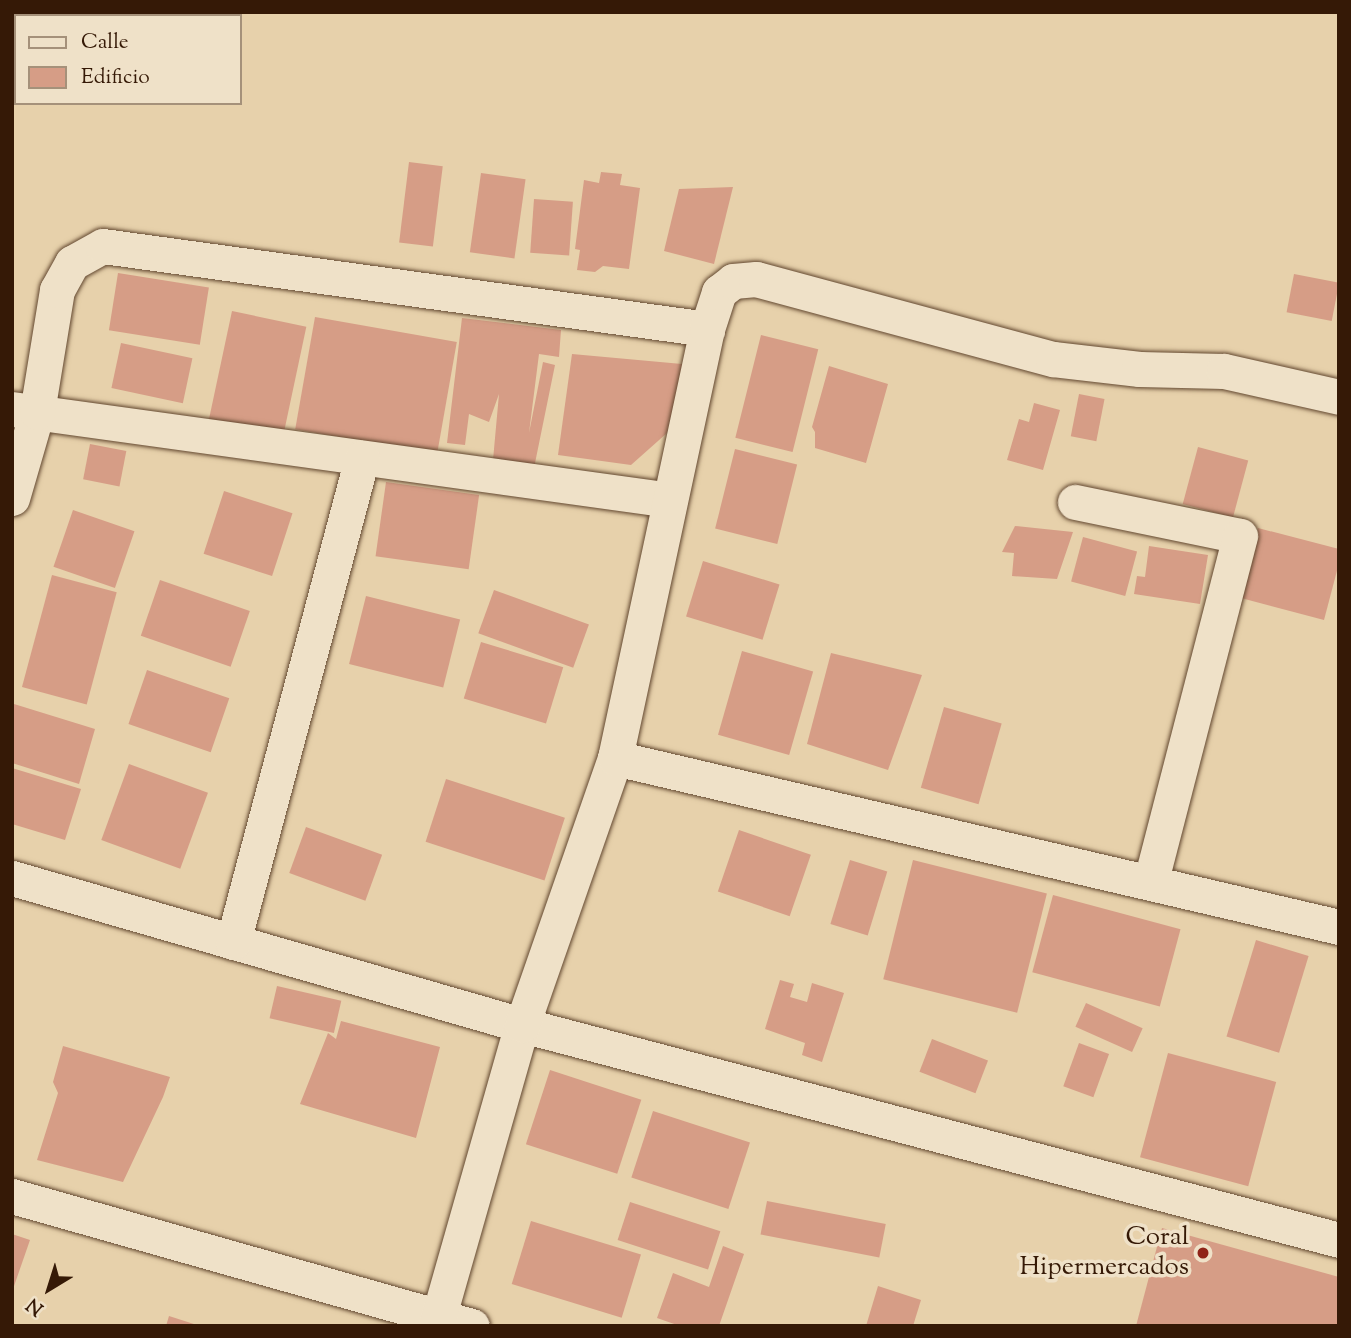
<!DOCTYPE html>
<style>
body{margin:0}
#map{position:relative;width:1351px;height:1338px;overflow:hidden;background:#e7d1ab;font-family:"Sorts Mill Goudy",serif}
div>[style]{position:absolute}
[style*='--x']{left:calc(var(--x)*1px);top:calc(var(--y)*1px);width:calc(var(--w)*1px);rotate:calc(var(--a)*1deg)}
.building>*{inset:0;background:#d69d86;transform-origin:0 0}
.roads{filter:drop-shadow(0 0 2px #62472f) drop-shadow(0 0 2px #62472f)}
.minor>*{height:35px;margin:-17.5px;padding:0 17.5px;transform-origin:17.5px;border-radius:17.5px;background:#efe1c8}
.dots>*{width:19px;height:19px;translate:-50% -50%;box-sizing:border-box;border:4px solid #efe1c8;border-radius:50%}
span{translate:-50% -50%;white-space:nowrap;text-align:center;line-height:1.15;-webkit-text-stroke:7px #efe1c8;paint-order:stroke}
.poi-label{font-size:26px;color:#351906}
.right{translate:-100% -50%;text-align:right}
.frame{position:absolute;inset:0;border:14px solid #351906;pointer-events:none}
.legend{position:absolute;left:14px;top:14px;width:228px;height:91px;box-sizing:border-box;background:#efe1c8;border:2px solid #a5917a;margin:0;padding:9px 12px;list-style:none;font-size:21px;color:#351906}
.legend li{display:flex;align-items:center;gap:14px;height:35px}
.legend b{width:35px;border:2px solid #a5917a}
.north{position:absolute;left:14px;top:1254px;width:70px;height:70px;-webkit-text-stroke:5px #efe1c8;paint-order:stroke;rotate:218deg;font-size:19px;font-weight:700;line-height:28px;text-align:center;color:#351906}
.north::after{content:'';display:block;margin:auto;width:24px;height:32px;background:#351906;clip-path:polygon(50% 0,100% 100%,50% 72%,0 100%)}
</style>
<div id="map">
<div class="building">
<div style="left:409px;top:162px;width:34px;height:81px;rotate:7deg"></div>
<div style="clip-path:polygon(601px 172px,622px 174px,620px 185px,640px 188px,629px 269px,603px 266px,595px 272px,577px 270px,580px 250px,575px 249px,584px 180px,599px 183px)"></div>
<div style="left:481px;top:173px;width:45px;height:80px;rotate:8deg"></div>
<div style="clip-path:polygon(733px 187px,714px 264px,664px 251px,679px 189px)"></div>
<div style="left:534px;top:199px;width:39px;height:54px;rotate:4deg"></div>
<div style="left:118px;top:273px;width:92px;height:58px;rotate:9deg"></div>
<div style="left:1294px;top:274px;width:46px;height:39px;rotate:11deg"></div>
<div style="left:232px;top:311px;width:76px;height:111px;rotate:12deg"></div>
<div style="left:315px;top:317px;width:144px;height:114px;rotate:10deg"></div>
<div style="clip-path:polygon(462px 318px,561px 330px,559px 357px,539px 354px,529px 433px,543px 362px,555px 365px,534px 468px,493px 460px,499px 394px,489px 422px,469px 414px,465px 445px,447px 443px)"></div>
<div style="left:761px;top:335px;width:59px;height:106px;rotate:14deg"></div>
<div style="left:121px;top:343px;width:73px;height:46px;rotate:12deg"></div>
<div style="clip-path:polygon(572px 354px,693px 365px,676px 425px,631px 465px,558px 455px)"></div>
<div style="clip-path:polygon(829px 366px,888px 384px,866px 463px,815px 448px,815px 432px,812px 427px)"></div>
<div style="left:1079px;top:394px;width:26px;height:43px;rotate:11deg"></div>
<div style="clip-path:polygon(1034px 403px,1060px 410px,1043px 470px,1007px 460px,1019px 419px,1029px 422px)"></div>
<div style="left:90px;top:444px;width:37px;height:36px;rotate:11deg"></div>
<div style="left:1198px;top:447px;width:52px;height:59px;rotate:15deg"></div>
<div style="left:735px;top:449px;width:64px;height:82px;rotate:14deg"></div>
<div style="left:386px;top:482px;width:94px;height:75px;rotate:8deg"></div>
<div style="left:224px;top:491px;width:72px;height:66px;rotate:18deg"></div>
<div style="left:73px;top:510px;width:65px;height:60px;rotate:19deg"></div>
<div style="clip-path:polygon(1015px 526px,1073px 532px,1057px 579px,1012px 576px,1014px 553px,1002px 552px)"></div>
<div style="clip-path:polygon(1258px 528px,1339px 549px,1339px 563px,1324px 620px,1241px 598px)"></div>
<div style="left:1083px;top:537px;width:56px;height:46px;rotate:15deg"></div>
<div style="clip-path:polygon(1149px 546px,1208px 555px,1200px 604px,1134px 594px,1137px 576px,1145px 577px)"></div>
<div style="left:703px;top:561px;width:80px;height:58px;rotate:17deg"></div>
<div style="left:52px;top:575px;width:67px;height:116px;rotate:15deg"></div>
<div style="left:160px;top:580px;width:95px;height:59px;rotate:19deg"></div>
<div style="left:494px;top:590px;width:101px;height:46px;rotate:20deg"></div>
<div style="left:366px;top:596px;width:97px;height:70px;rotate:14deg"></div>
<div style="left:481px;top:642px;width:86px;height:59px;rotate:17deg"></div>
<div style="left:742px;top:651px;width:74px;height:87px;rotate:16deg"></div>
<div style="clip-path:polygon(831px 653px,922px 675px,888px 770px,807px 744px)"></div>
<div style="left:147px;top:670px;width:87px;height:57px;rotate:19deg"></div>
<div style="clip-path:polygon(14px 704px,95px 729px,79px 784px,12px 763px)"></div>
<div style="left:944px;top:707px;width:60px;height:84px;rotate:16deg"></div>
<div style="left:129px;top:764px;width:84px;height:81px;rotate:20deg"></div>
<div style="clip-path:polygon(12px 768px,81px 789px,65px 840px,12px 824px)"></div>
<div style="left:446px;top:779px;width:125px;height:66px;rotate:18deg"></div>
<div style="left:306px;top:827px;width:81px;height:49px;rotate:20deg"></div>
<div style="left:739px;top:830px;width:76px;height:65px;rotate:19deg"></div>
<div style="left:850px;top:860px;width:39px;height:67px;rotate:17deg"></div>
<div style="left:913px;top:860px;width:138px;height:123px;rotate:14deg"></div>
<div style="left:1053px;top:895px;width:132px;height:80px;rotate:15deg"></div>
<div style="left:1256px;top:940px;width:55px;height:101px;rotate:17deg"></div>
<div style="clip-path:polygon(780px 980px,794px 984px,790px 997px,807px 1002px,812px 983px,844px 993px,822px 1062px,802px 1055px,805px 1043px,765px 1029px)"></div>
<div style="left:277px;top:986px;width:66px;height:33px;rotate:13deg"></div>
<div style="left:1086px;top:1003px;width:62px;height:26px;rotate:24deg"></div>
<div style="clip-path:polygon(341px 1021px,440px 1047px,416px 1138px,300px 1104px,328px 1033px,336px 1039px)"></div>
<div style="left:932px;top:1039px;width:60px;height:35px;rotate:21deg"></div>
<div style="left:1079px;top:1043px;width:32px;height:46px;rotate:20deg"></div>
<div style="clip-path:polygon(63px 1046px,170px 1077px,163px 1097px,123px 1182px,37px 1160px,58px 1093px,53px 1082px)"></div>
<div style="left:1168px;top:1053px;width:112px;height:108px;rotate:15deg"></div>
<div style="left:550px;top:1070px;width:96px;height:78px;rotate:18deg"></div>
<div style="left:653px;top:1111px;width:102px;height:70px;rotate:18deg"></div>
<div style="left:767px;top:1201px;width:121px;height:34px;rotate:11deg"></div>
<div style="left:630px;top:1202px;width:95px;height:40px;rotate:18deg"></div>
<div style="left:531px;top:1221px;width:115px;height:66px;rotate:17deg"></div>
<div style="clip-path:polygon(1162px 1228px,1339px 1277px,1339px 1326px,1136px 1326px)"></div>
<div style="clip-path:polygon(12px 1234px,30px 1240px,13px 1289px,12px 1289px)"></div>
<div style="clip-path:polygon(723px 1246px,744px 1254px,719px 1326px,680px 1326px,657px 1318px,673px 1273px,709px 1287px)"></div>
<div style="clip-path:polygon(878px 1286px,921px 1300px,913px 1326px,866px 1326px)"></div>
<div style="clip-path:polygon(169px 1316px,197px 1325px,197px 1326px,166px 1326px)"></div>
</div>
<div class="roads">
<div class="minor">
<div style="--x:12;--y:409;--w:664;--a:7.87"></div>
<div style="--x:12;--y:498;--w:90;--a:-73.8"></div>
<div style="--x:37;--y:412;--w:124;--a:-80.7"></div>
<div style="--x:57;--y:290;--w:31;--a:-61"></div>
<div style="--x:72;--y:263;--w:35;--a:-29"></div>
<div style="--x:103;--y:246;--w:610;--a:7.82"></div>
<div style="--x:1075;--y:502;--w:168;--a:11.6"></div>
<div style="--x:1240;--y:536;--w:358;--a:104.5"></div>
<div style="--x:615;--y:758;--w:439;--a:-77.9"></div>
<div style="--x:707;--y:329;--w:39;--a:-72"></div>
<div style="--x:719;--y:292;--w:18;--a:-38"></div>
<div style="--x:733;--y:281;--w:23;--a:-5"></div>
<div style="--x:756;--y:279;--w:308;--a:15.1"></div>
<div style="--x:1053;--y:359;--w:87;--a:6.6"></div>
<div style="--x:1139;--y:369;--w:85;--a:1.3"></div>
<div style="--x:1224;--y:371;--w:118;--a:12.7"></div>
<div style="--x:12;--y:878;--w:531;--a:16.08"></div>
<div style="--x:522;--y:1025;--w:845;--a:14.74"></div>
<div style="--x:233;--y:942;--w:501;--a:-75.08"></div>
<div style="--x:12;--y:1196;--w:478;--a:15.8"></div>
<div style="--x:436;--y:1326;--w:313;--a:-74.1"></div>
<div style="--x:522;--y:1025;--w:283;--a:-70.8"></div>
<div style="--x:615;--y:758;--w:743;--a:13.14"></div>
</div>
</div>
<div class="dots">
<div style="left:1203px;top:1253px;background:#8f2418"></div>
</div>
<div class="poi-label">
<span class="right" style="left:1189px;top:1253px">Coral<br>Hipermercados</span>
</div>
<div class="frame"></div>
<ul class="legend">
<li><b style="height:9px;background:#efe1c8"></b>Calle</li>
<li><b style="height:19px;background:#d69d86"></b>Edificio</li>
</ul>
<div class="north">N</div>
</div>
